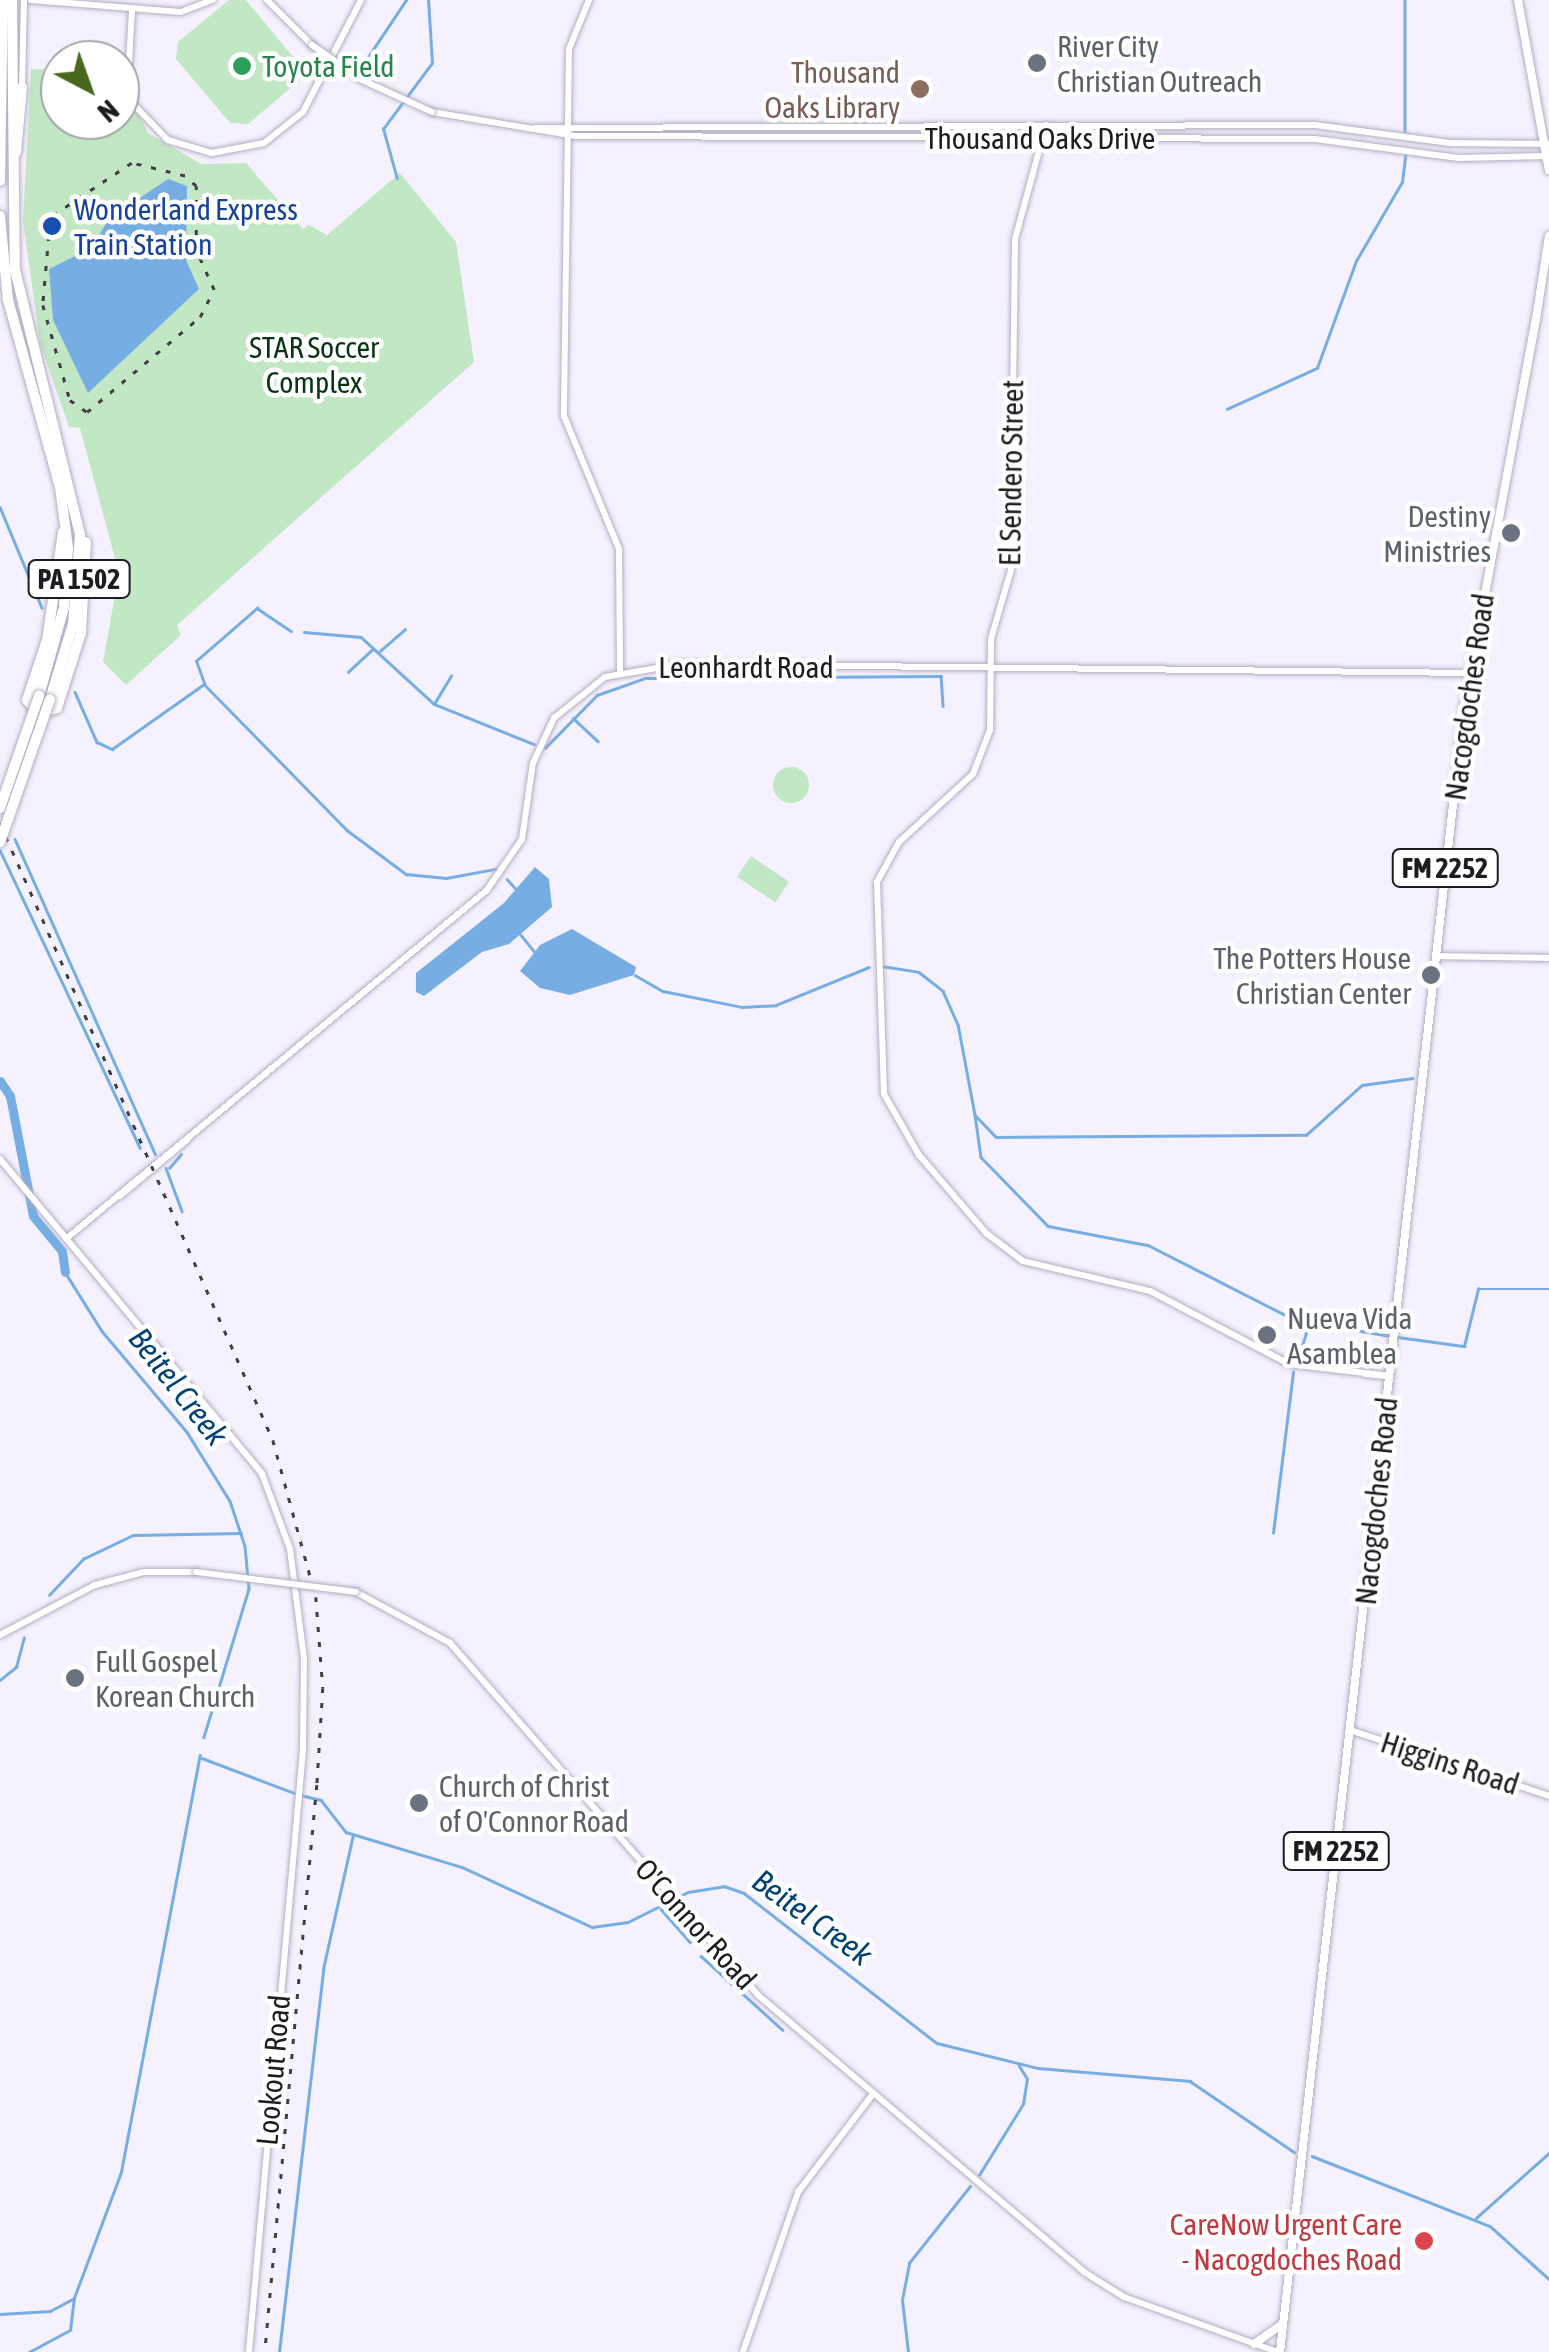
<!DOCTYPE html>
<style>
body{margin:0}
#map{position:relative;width:1549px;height:2352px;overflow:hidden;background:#f6f1fe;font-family:"Asap Condensed",sans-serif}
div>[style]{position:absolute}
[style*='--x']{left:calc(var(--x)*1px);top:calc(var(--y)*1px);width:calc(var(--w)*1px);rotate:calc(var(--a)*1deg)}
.green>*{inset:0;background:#c1e7c4;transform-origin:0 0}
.round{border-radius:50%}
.water>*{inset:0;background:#76aee4}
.stream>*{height:2.5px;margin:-1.25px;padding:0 1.25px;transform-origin:1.25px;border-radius:1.25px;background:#76aee4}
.river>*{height:9px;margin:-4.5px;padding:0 4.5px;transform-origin:4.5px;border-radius:4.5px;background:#76aee4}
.roads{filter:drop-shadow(0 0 2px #b5adc2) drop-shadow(0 0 2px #b5adc2)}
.secondary>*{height:6px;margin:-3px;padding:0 3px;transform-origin:3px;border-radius:3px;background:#fff}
.primary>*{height:8px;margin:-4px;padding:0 4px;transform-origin:4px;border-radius:4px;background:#fff}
.highway>*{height:10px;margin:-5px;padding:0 5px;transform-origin:5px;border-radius:5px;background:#fff}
.rail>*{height:2.5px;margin-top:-1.25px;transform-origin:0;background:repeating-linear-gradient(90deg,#403d45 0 5px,transparent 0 15px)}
.bridges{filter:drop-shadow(0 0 2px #b5adc2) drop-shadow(0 0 2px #b5adc2)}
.secondary-bridge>*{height:6px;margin:-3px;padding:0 3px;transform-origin:3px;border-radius:3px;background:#fff}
.highway-bridge>*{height:10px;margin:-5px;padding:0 5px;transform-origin:5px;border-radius:5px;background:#fff}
.dots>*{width:28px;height:28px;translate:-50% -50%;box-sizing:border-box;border:5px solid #fff;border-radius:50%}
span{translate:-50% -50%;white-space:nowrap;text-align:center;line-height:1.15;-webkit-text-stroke:9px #fff;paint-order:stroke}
.shield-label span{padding:2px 8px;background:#fff;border:2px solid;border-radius:8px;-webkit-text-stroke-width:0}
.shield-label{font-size:28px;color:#1e1b22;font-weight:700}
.worship-label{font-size:30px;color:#5b616d}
.left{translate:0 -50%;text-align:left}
.right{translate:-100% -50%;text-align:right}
.leisure-label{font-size:30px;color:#27864d}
.education-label{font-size:30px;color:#785e54}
.street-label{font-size:30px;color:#1e1b22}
.transit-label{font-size:30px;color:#164399}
.park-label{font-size:30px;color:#073513}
.health-label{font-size:30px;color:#be3a42}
.water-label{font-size:32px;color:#004273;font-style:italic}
.north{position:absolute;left:40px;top:40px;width:100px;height:100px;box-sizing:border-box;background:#fff;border:2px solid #a5a4a7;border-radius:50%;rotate:139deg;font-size:28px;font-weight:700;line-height:40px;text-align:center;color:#1e1b22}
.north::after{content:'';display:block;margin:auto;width:35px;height:45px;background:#4a681d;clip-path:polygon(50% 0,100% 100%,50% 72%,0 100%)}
</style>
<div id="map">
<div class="green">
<div style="clip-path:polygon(229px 0,246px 0,307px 74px,248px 124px,230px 123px,176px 59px,178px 42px)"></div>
<div style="clip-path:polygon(31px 69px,60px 70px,60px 120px,120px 120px,121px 74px,148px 133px,201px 164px,246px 163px,303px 229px,309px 225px,327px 235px,400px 173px,456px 242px,474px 362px,177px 625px,181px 635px,126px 685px,103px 662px,119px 573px,80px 428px,69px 427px,40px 343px,23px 221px)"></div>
<div class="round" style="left:773px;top:767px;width:36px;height:36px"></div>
<div style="left:751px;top:856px;width:46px;height:25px;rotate:34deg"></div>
</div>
<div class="water">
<div style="clip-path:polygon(168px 179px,187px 186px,186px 260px,199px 289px,88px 393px,53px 320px,49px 269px,91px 248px,109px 219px)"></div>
<div style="clip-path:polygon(535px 867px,549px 879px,552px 907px,509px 944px,482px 952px,424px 996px,416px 992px,416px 973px,504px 903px)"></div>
<div style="clip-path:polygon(572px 929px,636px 967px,634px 975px,570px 995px,540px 988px,520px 971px,540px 945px)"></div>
</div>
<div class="stream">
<div style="--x:1405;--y:0;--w:131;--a:90"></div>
<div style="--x:368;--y:57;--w:69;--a:-56.3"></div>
<div style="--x:397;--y:179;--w:52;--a:-105.6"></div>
<div style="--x:383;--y:129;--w:82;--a:-53.4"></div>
<div style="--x:432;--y:63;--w:63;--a:-93.6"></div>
<div style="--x:1227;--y:409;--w:99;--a:-24.5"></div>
<div style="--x:1317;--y:368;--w:114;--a:-70"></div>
<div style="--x:1356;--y:261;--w:91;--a:-59.8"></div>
<div style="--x:1402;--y:182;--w:26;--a:-83"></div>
<div style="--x:0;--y:507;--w:109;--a:67.4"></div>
<div style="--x:304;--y:632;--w:57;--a:5"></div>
<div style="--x:361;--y:637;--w:99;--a:42.5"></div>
<div style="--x:434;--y:704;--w:108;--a:21.8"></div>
<div style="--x:380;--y:651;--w:33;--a:-41"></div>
<div style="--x:348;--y:672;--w:34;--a:-43"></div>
<div style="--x:204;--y:683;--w:23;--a:-110"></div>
<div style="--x:196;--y:661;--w:81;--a:-41"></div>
<div style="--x:257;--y:608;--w:41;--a:34.1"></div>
<div style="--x:75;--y:692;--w:55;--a:66.3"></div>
<div style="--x:97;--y:742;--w:17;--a:25"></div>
<div style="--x:112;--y:749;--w:113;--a:-35.2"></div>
<div style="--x:204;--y:684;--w:204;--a:45.6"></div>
<div style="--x:347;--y:830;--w:74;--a:36.7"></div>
<div style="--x:406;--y:874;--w:40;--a:5.7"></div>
<div style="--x:446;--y:878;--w:50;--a:-10.4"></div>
<div style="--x:434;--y:704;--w:33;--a:-59"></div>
<div style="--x:573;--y:718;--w:34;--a:43"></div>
<div style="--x:545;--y:748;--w:74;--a:-45.5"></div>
<div style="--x:597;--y:695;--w:51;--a:-19.5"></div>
<div style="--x:645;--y:678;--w:296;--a:-0.4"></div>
<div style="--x:941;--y:676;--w:30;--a:86"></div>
<div style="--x:15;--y:839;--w:345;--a:66"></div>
<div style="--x:0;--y:850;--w:329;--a:64.8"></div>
<div style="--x:507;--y:879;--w:12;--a:48"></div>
<div style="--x:521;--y:935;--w:22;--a:51"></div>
<div style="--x:882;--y:966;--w:37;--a:9"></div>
<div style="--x:919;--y:972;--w:31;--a:38"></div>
<div style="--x:943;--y:991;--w:36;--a:66"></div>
<div style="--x:958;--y:1024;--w:93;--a:79.4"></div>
<div style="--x:975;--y:1115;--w:30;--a:46"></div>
<div style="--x:996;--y:1137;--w:310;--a:-0.4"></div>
<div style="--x:1306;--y:1135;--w:75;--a:-41.8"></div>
<div style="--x:1362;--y:1085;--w:51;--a:-7.8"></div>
<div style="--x:635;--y:975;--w:32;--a:30"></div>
<div style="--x:663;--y:991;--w:81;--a:11.4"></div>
<div style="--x:742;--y:1007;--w:34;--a:-3"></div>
<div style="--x:776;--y:1005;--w:100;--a:-22.2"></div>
<div style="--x:975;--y:1115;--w:42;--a:81.9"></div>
<div style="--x:981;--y:1157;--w:96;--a:45.8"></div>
<div style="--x:1048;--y:1226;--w:102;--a:10.8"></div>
<div style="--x:1148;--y:1245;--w:163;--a:27"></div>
<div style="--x:1293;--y:1319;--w:98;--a:9.9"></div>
<div style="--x:166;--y:1168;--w:46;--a:69.6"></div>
<div style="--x:169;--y:1168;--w:18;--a:-49"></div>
<div style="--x:65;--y:1272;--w:70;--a:57.9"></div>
<div style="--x:102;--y:1331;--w:132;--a:49.9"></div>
<div style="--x:187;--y:1432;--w:81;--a:58.1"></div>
<div style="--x:230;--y:1501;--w:47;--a:71.6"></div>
<div style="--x:245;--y:1546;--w:43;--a:84.7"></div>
<div style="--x:249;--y:1589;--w:155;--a:106.9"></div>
<div style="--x:1398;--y:1337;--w:67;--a:7.8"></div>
<div style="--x:1464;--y:1346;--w:59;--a:-76.2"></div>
<div style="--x:1478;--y:1289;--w:71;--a:0"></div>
<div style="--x:1298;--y:1359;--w:34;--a:-73"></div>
<div style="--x:1273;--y:1533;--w:162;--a:-82.9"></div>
<div style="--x:49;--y:1595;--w:50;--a:-46.6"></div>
<div style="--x:83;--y:1559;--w:55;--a:-25.6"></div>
<div style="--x:133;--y:1535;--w:108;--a:-1.1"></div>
<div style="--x:0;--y:1680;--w:21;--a:-39"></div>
<div style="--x:16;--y:1667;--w:30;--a:-75"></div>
<div style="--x:202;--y:1758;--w:98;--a:20.8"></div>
<div style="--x:301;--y:1795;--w:21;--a:14"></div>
<div style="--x:321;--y:1800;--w:41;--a:52"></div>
<div style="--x:346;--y:1832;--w:121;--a:16.8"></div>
<div style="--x:462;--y:1867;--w:143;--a:24.8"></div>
<div style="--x:592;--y:1927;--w:36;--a:-8"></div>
<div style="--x:628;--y:1922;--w:67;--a:-26.6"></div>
<div style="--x:688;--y:1892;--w:36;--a:-9"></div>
<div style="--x:724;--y:1886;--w:21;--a:19"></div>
<div style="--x:744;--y:1893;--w:244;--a:37.9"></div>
<div style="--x:937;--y:2043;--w:104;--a:13.9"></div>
<div style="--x:1038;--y:2068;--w:153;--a:4.9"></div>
<div style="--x:1190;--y:2081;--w:126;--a:34.3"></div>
<div style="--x:661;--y:1909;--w:44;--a:48.7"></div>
<div style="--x:701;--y:1956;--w:110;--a:42.1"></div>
<div style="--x:1312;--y:2156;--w:191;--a:21.5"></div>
<div style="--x:1490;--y:2226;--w:79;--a:41.9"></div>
<div style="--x:979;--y:2175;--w:84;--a:-58.2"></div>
<div style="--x:1023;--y:2104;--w:25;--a:-81"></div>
<div style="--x:1027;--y:2079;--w:15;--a:-122"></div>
<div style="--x:1476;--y:2218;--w:98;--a:-41.7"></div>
<div style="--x:0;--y:2314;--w:50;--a:-3.4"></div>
<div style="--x:50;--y:2311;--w:27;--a:-28"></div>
<div style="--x:29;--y:2352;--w:47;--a:-28.2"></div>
<div style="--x:70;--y:2330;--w:32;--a:-83"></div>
<div style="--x:74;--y:2298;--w:134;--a:-69.5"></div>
<div style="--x:121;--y:2172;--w:424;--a:-79.3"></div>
<div style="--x:279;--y:2352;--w:386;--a:-83.4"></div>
<div style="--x:323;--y:1969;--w:137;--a:-77.4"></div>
<div style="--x:908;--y:2352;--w:52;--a:-96.6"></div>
<div style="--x:902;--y:2300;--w:38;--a:-79"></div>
<div style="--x:909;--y:2263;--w:98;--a:-51.6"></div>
</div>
<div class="river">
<div style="--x:0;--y:1081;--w:18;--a:56"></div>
<div style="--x:10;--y:1096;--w:122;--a:79.1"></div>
<div style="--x:33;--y:1216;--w:45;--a:50.4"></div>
<div style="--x:62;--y:1251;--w:21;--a:82"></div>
</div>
<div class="roads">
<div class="secondary">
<div style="--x:31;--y:0;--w:150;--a:4.6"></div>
<div style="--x:181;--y:12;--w:34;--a:-21"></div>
<div style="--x:267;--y:0;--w:64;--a:45"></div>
<div style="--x:589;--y:0;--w:53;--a:112.2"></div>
<div style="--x:569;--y:49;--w:367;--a:90.8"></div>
<div style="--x:564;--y:416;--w:144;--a:67.5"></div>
<div style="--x:619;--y:549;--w:123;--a:89.5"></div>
<div style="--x:132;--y:10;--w:70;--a:93.3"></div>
<div style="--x:128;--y:80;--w:27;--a:75"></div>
<div style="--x:135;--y:106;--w:47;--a:45.9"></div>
<div style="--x:168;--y:140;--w:46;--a:16.5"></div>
<div style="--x:212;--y:153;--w:53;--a:-10.9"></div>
<div style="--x:264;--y:143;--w:50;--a:-38.5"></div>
<div style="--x:303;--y:112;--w:126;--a:-62.6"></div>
<div style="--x:22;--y:87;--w:87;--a:-88.7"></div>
<div style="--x:432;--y:112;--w:146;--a:9.5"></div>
<div style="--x:576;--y:136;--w:739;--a:0.23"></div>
<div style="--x:1315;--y:139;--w:145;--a:7.5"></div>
<div style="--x:1459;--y:158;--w:89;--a:-1.3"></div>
<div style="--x:1046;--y:125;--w:118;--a:105.2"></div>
<div style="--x:1015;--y:239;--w:331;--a:90.7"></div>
<div style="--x:1011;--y:570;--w:72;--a:106.2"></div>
<div style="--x:991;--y:639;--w:91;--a:90.6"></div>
<div style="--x:990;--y:730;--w:47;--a:111.1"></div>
<div style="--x:973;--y:774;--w:100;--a:137.4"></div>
<div style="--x:899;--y:842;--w:46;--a:118.8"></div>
<div style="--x:877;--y:882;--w:212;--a:88.1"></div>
<div style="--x:884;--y:1094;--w:70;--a:60.2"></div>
<div style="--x:919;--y:1155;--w:103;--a:49.3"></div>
<div style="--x:986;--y:1233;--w:46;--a:37.1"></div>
<div style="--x:1023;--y:1261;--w:130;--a:13.3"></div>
<div style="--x:1150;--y:1291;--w:157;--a:27.7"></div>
<div style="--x:1289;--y:1364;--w:102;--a:6.8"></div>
<div style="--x:535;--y:128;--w:780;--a:-0.22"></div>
<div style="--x:1315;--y:125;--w:136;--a:7.6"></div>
<div style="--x:1450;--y:143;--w:99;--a:0.6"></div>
<div style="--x:1435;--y:956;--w:114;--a:1"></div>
<div style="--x:0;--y:1159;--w:410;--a:50.2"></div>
<div style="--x:262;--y:1474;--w:80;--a:69.5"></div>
<div style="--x:290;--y:1549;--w:110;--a:82.7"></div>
<div style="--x:304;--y:1658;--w:92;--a:90.6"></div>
<div style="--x:303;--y:1750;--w:604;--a:95.13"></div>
<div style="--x:120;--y:1196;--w:87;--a:-39.9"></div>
<div style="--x:67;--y:1238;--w:545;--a:-39.64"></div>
<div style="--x:487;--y:890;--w:62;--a:-55.5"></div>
<div style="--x:522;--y:839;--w:77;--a:-81.8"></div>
<div style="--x:533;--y:763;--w:50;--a:-65"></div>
<div style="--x:554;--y:718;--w:65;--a:-38.8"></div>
<div style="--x:605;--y:677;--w:76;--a:-9.8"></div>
<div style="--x:680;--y:664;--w:788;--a:0.65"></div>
<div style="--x:1365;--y:1374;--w:25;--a:5"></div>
<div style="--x:356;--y:1592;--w:107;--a:28.5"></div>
<div style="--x:450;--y:1643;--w:469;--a:48.8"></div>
<div style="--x:759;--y:1996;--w:426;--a:40.3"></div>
<div style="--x:1084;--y:2272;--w:47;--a:32"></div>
<div style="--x:1124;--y:2297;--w:164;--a:19.7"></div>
<div style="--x:0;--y:1635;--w:107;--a:-27.8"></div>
<div style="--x:95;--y:1585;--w:51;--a:-14.9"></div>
<div style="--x:144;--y:1572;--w:52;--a:0"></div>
<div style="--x:1350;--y:1730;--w:210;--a:18.3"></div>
<div style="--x:743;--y:2352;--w:169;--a:-71"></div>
<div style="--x:798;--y:2192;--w:123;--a:-52.6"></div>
</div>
<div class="primary">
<div style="--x:1518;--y:0;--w:173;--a:79.7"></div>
<div style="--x:1536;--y:319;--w:84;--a:-81.1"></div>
<div style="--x:1254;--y:2344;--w:33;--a:-35"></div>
<div style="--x:1280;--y:2352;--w:1655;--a:-83.62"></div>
<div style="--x:1464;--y:707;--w:395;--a:-79.5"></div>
<div style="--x:1536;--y:319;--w:98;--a:100.6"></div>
</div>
<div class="highway">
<div style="--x:12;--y:0;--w:270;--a:89.4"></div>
<div style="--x:15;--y:270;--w:273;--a:76.2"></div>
<div style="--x:80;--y:535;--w:89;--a:94.5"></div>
<div style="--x:73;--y:624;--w:78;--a:107"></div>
<div style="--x:16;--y:152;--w:65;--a:-84.7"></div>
<div style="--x:0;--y:181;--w:181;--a:-89.1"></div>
<div style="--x:0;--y:216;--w:84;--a:84.6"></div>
<div style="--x:8;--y:300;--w:194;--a:74.5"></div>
<div style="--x:60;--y:487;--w:62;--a:82.5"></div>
<div style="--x:68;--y:548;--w:59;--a:93.9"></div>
<div style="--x:64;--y:607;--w:92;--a:105.7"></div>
<div style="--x:63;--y:532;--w:109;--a:98.4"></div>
<div style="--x:47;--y:640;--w:63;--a:108.4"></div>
<div style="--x:27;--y:700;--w:17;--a:50"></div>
<div style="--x:38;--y:713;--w:20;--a:-15"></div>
<div style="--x:57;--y:708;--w:79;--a:-72.3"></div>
<div style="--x:81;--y:633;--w:91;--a:-86.9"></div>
</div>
</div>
<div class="rail">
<div style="--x:49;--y:236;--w:69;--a:95"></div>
<div style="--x:43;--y:305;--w:99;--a:74.1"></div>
<div style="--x:70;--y:400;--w:21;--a:35"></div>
<div style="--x:87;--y:412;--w:148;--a:-40.1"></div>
<div style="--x:200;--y:317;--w:30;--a:-63"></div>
<div style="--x:214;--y:290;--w:44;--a:-114.2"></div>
<div style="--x:196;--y:250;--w:64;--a:-90"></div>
<div style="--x:196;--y:186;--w:15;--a:-138"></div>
<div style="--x:185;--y:176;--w:55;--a:-166.2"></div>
<div style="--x:132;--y:163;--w:94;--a:146.3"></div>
<div style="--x:0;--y:823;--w:675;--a:66.13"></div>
<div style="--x:273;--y:1440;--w:163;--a:74.7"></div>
<div style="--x:316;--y:1597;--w:91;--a:85.6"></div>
<div style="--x:323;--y:1688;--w:97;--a:93.5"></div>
<div style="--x:317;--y:1785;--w:569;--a:95.24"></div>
</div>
<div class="bridges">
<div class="secondary-bridge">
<div style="--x:312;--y:45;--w:61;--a:35"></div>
<div style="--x:362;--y:80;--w:77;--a:24.6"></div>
<div style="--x:196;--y:1572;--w:161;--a:7.1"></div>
</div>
<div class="highway-bridge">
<div style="--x:0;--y:808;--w:119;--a:-70.8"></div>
<div style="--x:0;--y:842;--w:151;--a:-70.7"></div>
</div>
</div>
<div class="dots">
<div style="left:1037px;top:63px;background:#6b7280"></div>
<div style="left:242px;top:66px;background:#2e9e5b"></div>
<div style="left:920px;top:89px;background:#8d6e63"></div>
<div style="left:52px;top:226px;background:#1a4fb4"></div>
<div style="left:1511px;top:533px;background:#6b7280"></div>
<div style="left:1431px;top:975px;background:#6b7280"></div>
<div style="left:1267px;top:1335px;background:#6b7280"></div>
<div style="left:75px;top:1678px;background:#6b7280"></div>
<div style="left:419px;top:1803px;background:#6b7280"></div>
<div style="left:1424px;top:2241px;background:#e0444e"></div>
</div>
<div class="shield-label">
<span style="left:79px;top:579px">PA 1502</span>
<span style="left:1445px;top:868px">FM 2252</span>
<span style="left:1336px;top:1851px">FM 2252</span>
</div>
<div class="worship-label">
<span class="left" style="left:1057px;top:63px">River City<br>Christian Outreach</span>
<span class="right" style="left:1491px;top:533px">Destiny<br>Ministries</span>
<span class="right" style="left:1411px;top:975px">The Potters House<br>Christian Center</span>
<span class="left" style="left:1287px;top:1335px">Nueva Vida<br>Asamblea</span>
<span class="left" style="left:95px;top:1678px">Full Gospel<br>Korean Church</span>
<span class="left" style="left:439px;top:1803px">Church of Christ<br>of O'Connor Road</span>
</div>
<div class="leisure-label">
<span class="left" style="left:262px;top:66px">Toyota Field</span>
</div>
<div class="education-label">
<span class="right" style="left:900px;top:89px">Thousand<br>Oaks Library</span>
</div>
<div class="street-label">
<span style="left:1040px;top:138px">Thousand Oaks Drive</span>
<span style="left:1011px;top:473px;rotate:-89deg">El Sendero Street</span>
<span style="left:746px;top:667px">Leonhardt Road</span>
<span style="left:1469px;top:697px;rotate:-82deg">Nacogdoches Road</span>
<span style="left:1376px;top:1501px;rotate:-84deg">Nacogdoches Road</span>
<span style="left:1450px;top:1763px;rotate:18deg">Higgins Road</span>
<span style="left:696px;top:1924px;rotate:48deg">O'Connor Road</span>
<span style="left:273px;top:2070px;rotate:-85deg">Lookout Road</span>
</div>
<div class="transit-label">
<span class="left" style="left:74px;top:226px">Wonderland Express<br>Train Station</span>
</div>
<div class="park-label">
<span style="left:314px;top:364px">STAR Soccer<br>Complex</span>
</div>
<div class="health-label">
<span class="right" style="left:1402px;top:2241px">CareNow Urgent Care<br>- Nacogdoches Road</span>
</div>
<div class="water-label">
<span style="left:178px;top:1387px;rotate:52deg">Beitel Creek</span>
<span style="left:812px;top:1918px;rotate:36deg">Beitel Creek</span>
</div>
<div class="north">N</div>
</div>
